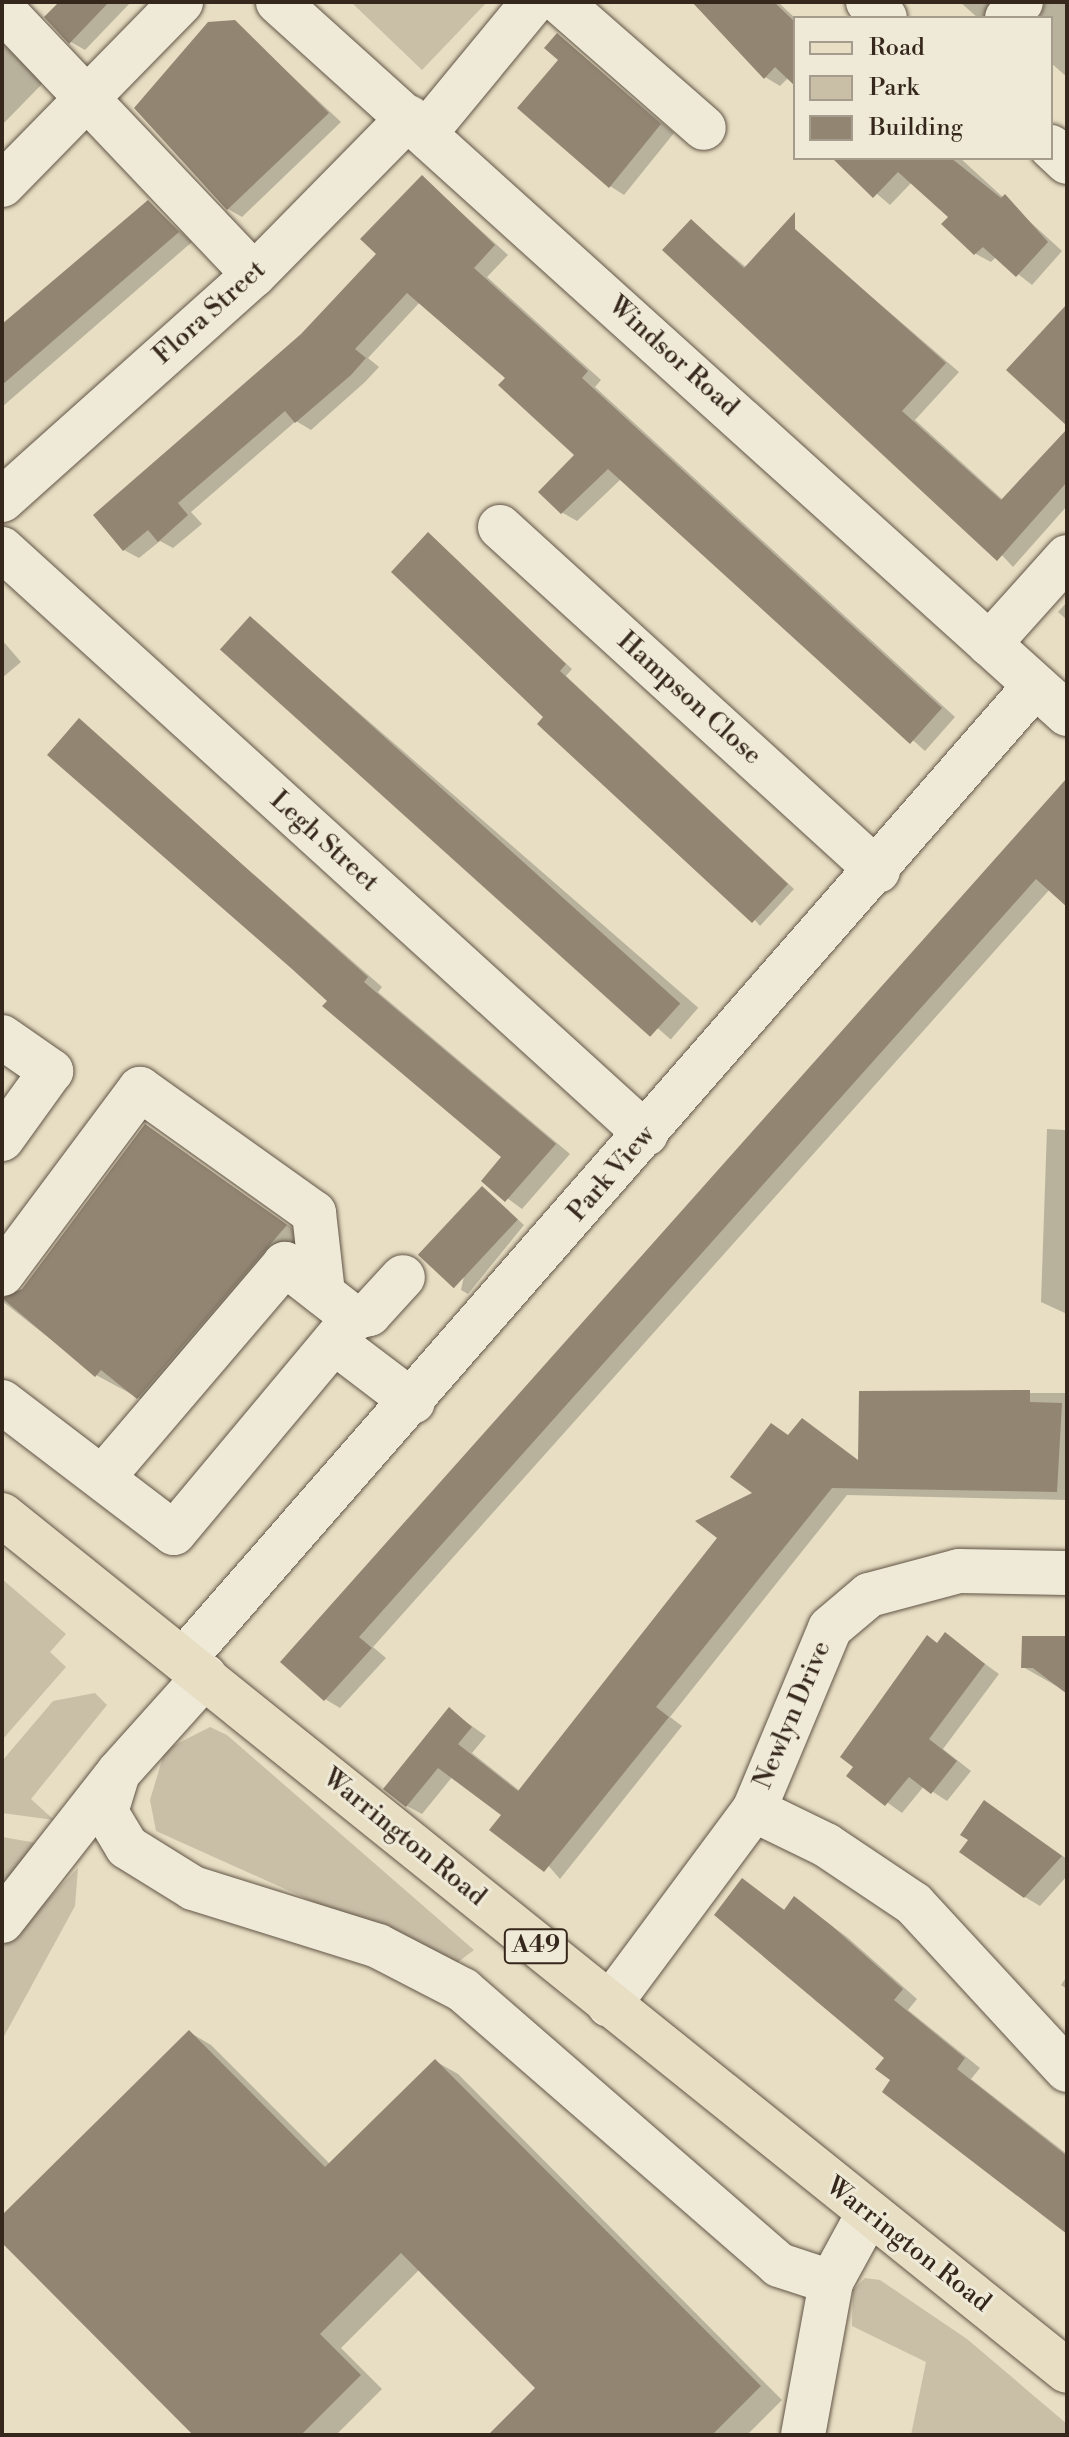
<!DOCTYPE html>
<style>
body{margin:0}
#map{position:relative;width:1069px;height:2437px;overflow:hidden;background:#e7dec3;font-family:"Libre Bodoni",serif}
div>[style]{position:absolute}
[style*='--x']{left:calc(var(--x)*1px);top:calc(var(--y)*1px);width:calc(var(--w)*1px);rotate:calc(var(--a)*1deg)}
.green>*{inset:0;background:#c9bfa7}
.shadow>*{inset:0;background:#0003;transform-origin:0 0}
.building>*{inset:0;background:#928673;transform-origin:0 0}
.roads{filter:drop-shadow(0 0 2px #625546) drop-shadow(0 0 2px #625546)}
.minor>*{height:44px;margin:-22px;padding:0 22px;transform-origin:22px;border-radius:22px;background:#efead8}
.major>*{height:44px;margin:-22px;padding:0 22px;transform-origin:22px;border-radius:22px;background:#e7dec3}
span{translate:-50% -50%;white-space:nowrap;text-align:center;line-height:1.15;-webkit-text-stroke:6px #efead8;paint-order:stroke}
.shield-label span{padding:2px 6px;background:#efead8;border:2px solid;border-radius:6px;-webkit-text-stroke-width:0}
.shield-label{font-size:24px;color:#36271c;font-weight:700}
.street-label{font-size:26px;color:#36271c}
.frame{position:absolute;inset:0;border:4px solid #36271c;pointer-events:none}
.legend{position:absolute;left:793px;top:16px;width:260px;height:144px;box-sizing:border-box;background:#efead8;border:2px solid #a59c8d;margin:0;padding:10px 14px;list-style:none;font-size:24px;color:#36271c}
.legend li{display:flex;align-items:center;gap:16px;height:40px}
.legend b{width:40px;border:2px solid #a59c8d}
</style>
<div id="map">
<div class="green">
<div style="clip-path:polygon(351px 2px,487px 2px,422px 70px)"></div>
<div style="clip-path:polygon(2px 1579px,66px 1634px,50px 1652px,66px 1667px,2px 1740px)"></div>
<div style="clip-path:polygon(95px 1693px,107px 1705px,31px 1799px,54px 1820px,2px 1813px,2px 1761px,53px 1701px)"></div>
<div style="clip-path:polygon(210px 1727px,227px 1735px,474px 1950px,454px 1965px,156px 1831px,150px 1800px,165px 1750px)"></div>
<div style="clip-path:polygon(2px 1837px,43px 1844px,2px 1899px)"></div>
<div style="clip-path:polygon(78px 1868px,75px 1906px,2px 2040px,2px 1947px)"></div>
<div style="clip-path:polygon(865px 2278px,880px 2280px,967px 2339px,1067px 2424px,1067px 2435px,911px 2435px,926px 2362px,852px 2326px,853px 2290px)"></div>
</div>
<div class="shadow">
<div style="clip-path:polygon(62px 2px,131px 2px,85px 50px,71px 42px)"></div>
<div style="clip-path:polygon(692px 2px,778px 2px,795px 18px,795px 83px,789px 77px,780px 86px,765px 77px)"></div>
<div style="clip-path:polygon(960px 2px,1021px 2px,1012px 18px,978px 18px)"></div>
<div style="clip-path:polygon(1045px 2px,1067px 2px,1067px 77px,1051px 63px,1051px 18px,1039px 18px)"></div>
<div style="clip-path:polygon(234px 22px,341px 122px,242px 217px,228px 209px)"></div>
<div style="clip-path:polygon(558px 35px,674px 133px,624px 195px,610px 186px)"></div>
<div style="clip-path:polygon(2px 43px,43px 83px,2px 125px)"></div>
<div style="clip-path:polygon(835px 158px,960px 158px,1062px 251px,1032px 285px,996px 257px,991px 262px,976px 254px,951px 217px,912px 182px,890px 205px)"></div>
<div style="clip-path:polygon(422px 177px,508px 255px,487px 277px,601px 380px,595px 387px,955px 717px,925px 751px,621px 479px,577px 521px,563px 513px,541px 492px,577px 455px,508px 378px,420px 302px,368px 358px,379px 367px,365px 382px,311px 430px,296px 421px,191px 512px,202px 524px,173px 548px,160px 541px,139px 558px,124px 550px,378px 254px)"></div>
<div style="clip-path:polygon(148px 202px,192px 242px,2px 407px,2px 327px)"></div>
<div style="clip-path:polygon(691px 222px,747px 268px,787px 224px,959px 372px,915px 420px,1003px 500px,1067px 476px,1067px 506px,1013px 567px)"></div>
<div style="clip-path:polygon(428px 535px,572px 669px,566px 676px,794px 889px,760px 926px)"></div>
<div style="clip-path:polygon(1067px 602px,1067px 620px,1058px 612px)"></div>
<div style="left:250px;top:618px;width:594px;height:42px;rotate:41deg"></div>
<div style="clip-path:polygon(2px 640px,21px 662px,2px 678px)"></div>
<div style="clip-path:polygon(79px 721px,382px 987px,378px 992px,570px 1154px,522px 1209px,484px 1181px,504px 1157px)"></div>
<div style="clip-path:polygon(1067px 787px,1067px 903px,1050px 889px,373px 1647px,386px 1658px,340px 1708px,325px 1699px,283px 1662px)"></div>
<div style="clip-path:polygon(1065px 1113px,1067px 1113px,1067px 1314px,1041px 1302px,1047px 1129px,1065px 1130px)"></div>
<div style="clip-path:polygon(146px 1126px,308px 1239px,161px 1410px,96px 1375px,2px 1301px,23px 1291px)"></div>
<div style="clip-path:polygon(483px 1188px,524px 1225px,468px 1294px,461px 1290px)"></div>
<div style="clip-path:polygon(861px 1393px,1067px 1393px,1067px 1500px,847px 1495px,670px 1717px,682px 1726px,560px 1879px,504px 1815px,453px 1776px,422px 1814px,407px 1806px,449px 1710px,486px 1736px,472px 1753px,520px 1791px,756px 1493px,790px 1436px,860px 1461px)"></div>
<div style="clip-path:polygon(945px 1635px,999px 1674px,943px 1749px,971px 1771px,947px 1801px,924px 1786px,902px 1813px,849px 1775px)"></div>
<div style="clip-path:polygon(1067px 1638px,1067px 1692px,1023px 1667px)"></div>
<div style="clip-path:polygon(1000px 1812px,1067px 1859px,1067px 1876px,1040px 1906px,1025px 1897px)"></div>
<div style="clip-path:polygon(742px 1880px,786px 1911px,795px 1899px,847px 1937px,917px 1999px,908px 2010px,980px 2068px,971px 2079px,1067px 2154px,1067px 2232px,893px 2080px,887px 2058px,815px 2000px,819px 1994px)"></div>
<div style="clip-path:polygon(1067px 1976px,1067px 1989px,1061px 1985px)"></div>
<div style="clip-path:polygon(189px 2032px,211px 2045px,331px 2165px,435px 2061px,458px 2074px,782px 2400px,747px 2435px,491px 2435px,538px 2388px,420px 2269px,341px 2348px,382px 2389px,336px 2435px,196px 2435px,2px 2240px,2px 2218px)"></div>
</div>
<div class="building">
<div style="clip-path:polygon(59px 2px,109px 2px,69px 44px,44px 17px)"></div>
<div style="clip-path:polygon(692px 2px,774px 2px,795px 22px,795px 86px,775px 67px,764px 79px)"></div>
<div style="clip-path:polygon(235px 20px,329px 113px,227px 210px,134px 108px,208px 22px)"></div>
<div style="clip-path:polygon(557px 33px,661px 124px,609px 188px,517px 108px,558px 60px,544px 48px)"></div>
<div style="clip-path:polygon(832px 158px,951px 158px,1001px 198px,1005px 194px,1048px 242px,1016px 277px,983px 247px,974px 255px,941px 224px,948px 217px,898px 172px,873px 198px)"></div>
<div style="clip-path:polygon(422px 175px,495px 245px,474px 268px,588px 371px,582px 378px,942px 708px,910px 744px,608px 469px,561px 514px,538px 492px,574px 455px,498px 385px,505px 378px,407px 293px,355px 349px,366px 358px,351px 375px,295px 423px,285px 411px,178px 503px,188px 515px,158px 542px,148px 530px,123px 551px,93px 515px,301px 334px,376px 254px,360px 239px)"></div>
<div style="clip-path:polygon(148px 200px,179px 232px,2px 385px,2px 324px)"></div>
<div style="clip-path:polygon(795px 212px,795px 229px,946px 363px,902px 411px,1001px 500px,1067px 429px,1067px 482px,997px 561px,662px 250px,691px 219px,744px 268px)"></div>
<div style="clip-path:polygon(1067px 304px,1067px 426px,1006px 370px)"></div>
<div style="clip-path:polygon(428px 532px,566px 664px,560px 671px,788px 884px,752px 923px,537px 724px,543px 717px,391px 572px)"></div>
<div style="left:250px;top:616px;width:579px;height:45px;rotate:42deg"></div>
<div style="clip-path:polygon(79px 718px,368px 977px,364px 982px,556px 1144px,505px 1202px,481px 1181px,501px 1157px,322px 1006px,327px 1001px,292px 969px,47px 755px)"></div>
<div style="clip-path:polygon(1067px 778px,1067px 907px,1036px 879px,359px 1637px,372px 1648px,324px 1701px,280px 1662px)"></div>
<div style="clip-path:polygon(145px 1124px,287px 1225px,137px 1399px,101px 1370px,95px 1377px,2px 1298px,22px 1289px)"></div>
<div style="left:482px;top:1186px;width:49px;height:94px;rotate:43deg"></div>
<div style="clip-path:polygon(1030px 1390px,1030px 1402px,1062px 1403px,1057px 1492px,832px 1488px,656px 1707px,669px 1717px,544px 1872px,489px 1830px,501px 1815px,438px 1768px,406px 1807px,383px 1789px,449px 1707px,472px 1727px,458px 1744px,518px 1791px,717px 1538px,695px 1521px,752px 1493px,730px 1477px,771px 1423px,788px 1435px,802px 1418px,858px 1460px,859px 1391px)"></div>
<div style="clip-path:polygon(945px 1632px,985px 1664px,929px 1739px,957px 1761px,931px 1794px,909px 1777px,885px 1806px,846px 1776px,853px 1767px,840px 1757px,927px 1635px,937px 1643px)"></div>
<div style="clip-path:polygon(1022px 1636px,1067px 1636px,1067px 1694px,1033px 1668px,1021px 1668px)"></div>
<div style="clip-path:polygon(984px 1800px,1062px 1856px,1024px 1898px,959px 1852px,968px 1840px,960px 1835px)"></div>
<div style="clip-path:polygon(742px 1878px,784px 1910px,794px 1896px,832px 1926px,903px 1989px,894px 2000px,965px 2058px,957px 2069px,1067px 2156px,1067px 2234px,882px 2092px,890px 2080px,875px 2069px,884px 2058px,714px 1915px)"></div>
<div style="clip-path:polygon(189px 2030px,325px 2167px,435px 2059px,761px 2386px,712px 2435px,488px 2435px,535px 2388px,401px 2253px,320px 2334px,361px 2375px,301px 2435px,193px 2435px,2px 2243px,2px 2215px)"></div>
</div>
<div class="roads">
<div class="minor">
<div style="--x:278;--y:2;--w:1063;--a:42.06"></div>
<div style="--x:560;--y:2;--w:191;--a:41.2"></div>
<div style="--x:868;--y:2;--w:23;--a:43"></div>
<div style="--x:2;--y:9;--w:366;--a:46.5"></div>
<div style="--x:1007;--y:18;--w:21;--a:-49"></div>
<div style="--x:426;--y:132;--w:168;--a:-50.5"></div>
<div style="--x:1051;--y:147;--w:22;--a:43"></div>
<div style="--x:2;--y:185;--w:256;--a:-45.6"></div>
<div style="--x:2;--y:500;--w:338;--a:-41.8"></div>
<div style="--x:254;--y:275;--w:221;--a:-45.5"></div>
<div style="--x:500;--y:527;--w:511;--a:42.3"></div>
<div style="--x:2;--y:549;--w:870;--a:42.25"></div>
<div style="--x:989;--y:644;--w:117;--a:-48.1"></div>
<div style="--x:2;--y:1037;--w:60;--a:34.8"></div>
<div style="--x:51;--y:1071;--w:84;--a:125.8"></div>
<div style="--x:2;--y:1274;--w:231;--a:-53.3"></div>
<div style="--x:140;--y:1089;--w:214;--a:35.5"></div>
<div style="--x:314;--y:1213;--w:81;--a:83.6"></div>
<div style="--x:354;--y:1318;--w:16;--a:-15"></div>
<div style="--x:369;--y:1314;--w:50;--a:-47.4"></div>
<div style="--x:334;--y:1342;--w:99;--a:37.2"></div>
<div style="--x:2;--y:1402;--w:216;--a:37.3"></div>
<div style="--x:174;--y:1533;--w:280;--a:-50.1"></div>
<div style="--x:354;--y:1318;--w:88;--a:-142"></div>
<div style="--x:285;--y:1264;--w:279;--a:130.5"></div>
<div style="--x:184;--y:1659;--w:1293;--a:-48.83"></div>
<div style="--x:205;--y:1676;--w:130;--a:131.9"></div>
<div style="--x:118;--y:1773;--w:41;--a:107.1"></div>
<div style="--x:106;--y:1812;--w:41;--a:59"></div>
<div style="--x:127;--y:1847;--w:78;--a:31.8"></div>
<div style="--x:193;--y:1888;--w:194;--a:17.4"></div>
<div style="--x:378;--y:1946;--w:96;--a:27.4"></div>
<div style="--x:463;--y:1990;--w:419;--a:41"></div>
<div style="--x:779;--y:2265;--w:55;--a:18.1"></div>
<div style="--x:831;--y:2282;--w:77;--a:-61.4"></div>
<div style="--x:754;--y:1810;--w:80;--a:25.9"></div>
<div style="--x:826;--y:1845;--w:106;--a:33.8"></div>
<div style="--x:914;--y:1904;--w:226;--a:47.3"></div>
<div style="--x:2;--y:1921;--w:182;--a:-51.9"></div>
<div style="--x:609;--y:2005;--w:243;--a:-53.4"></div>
<div style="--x:754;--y:1810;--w:197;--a:-67.3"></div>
<div style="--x:830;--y:1628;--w:51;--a:-40.2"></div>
<div style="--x:869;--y:1595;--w:93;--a:-14.9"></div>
<div style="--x:959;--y:1571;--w:108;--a:1.1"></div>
<div style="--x:803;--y:2435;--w:156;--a:-79.6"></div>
</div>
<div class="major">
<div style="--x:2;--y:1515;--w:1366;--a:38.79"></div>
</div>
</div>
<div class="shield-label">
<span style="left:536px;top:1946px">A49</span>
</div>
<div class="street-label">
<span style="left:210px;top:313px;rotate:-42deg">Flora Street</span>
<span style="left:673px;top:357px;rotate:42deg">Windsor Road</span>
<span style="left:689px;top:699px;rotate:42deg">Hampson Close</span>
<span style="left:324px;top:842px;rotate:42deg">Legh Street</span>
<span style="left:612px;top:1174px;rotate:-49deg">Park View</span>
<span style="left:793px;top:1715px;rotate:-67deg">Newlyn Drive</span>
<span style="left:404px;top:1838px;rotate:39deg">Warrington Road</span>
<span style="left:908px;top:2245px;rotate:38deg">Warrington Road</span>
</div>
<div class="frame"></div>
<ul class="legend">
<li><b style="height:10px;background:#e7dec3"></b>Road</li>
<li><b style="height:22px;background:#c9bfa7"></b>Park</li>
<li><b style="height:22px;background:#928673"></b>Building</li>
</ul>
</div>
